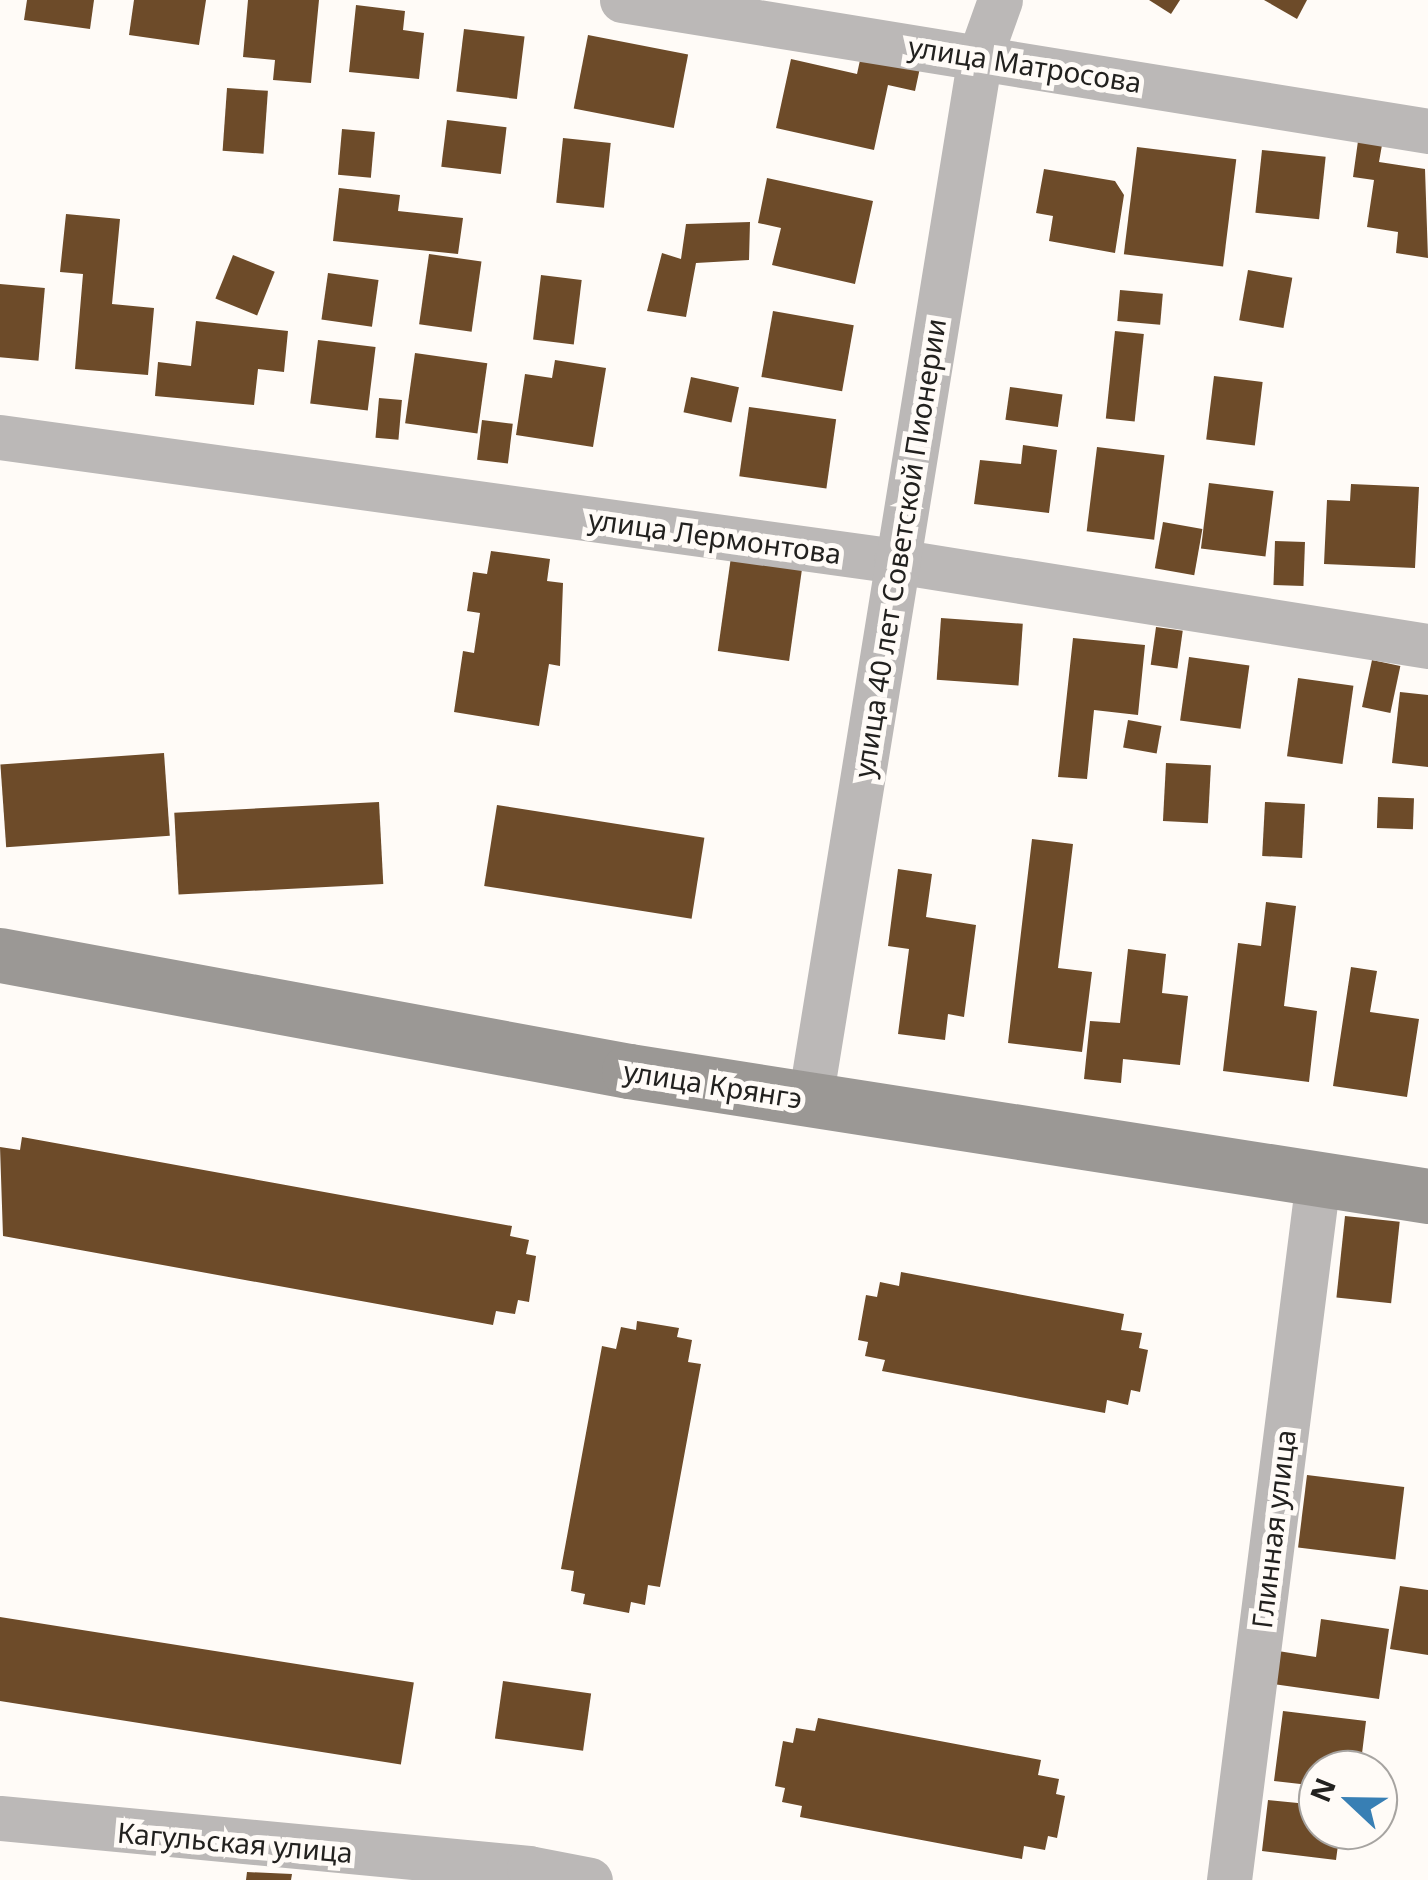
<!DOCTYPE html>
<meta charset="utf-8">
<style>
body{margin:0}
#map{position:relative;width:1428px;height:1880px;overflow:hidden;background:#fffbf7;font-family:"Noto Sans",sans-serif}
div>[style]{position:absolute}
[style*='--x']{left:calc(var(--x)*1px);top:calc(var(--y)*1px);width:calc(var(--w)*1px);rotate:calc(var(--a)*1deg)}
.building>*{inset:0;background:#6d4b29;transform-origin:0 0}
.street>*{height:45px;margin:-22.5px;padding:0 22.5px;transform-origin:22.5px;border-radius:22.5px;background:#bbb8b7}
.secondary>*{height:55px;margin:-27.5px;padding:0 27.5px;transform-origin:27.5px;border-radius:27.5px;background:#9b9895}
span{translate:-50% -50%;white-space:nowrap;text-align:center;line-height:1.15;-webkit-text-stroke:10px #fffbf7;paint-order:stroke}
.street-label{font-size:28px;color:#22211f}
.north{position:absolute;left:1298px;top:1750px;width:100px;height:100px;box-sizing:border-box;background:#fffbf7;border:2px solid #a7a4a1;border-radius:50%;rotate:292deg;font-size:28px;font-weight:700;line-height:40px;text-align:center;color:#22211f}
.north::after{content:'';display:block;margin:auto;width:35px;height:45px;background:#387fb4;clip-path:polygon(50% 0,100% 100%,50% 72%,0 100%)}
</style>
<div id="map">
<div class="building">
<div style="clip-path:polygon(27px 0,94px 0,90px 29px,24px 20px)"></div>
<div style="clip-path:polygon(134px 0,206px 0,199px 45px,129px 35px)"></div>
<div style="clip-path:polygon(248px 0,319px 0,311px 83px,273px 80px,275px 60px,243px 57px)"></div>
<div style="clip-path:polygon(1149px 0,1180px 0,1171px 14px)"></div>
<div style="clip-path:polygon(1264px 0,1307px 0,1297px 19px)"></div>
<div style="clip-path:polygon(356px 5px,405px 11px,403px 30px,424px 33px,419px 79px,349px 72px)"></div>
<div style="left:464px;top:29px;width:61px;height:63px;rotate:7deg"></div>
<div style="left:588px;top:35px;width:102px;height:75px;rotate:11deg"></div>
<div style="clip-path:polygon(862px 51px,921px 63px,915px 91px,888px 85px,874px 150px,776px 128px,791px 59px,857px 74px)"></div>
<div style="left:227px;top:88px;width:41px;height:63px;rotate:4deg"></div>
<div style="left:447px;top:120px;width:60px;height:47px;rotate:7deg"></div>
<div style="left:342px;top:129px;width:33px;height:46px;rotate:5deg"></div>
<div style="left:563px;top:138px;width:48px;height:65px;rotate:6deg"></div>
<div style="clip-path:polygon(1358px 141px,1382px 145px,1379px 162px,1425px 169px,1428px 258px,1396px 253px,1398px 232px,1367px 227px,1374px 180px,1353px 177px)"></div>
<div style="left:1137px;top:147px;width:100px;height:108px;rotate:7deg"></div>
<div style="left:1262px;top:150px;width:64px;height:63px;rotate:6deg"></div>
<div style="clip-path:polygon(1044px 169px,1115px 181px,1124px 195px,1115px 253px,1049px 241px,1053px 216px,1036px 213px)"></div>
<div style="clip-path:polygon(767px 178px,873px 201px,855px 284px,772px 265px,781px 228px,758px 223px)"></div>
<div style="clip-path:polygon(339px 188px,400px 195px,398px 211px,463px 218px,458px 254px,333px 241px)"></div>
<div style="clip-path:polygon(66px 214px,120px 219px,112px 304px,154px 308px,148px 375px,75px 369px,83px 274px,60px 272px)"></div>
<div style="clip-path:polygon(750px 222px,749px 260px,696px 263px,686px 317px,647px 311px,662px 253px,681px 259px,686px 224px)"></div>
<div style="left:429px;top:254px;width:53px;height:71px;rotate:8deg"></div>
<div style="left:233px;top:255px;width:45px;height:47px;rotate:22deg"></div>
<div style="left:1248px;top:270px;width:45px;height:51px;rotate:10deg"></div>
<div style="left:328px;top:273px;width:51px;height:47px;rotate:8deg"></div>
<div style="left:541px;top:275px;width:41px;height:65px;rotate:7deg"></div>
<div style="left:0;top:284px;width:45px;height:73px;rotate:5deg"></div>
<div style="left:1120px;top:290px;width:43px;height:31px;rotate:5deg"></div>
<div style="left:773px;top:311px;width:82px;height:67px;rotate:10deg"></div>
<div style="clip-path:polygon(196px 321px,288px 331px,284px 372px,258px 369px,254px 405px,155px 396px,158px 362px,191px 366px)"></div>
<div style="left:1115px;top:331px;width:29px;height:88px;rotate:6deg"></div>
<div style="left:318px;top:340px;width:58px;height:64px;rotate:7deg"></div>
<div style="left:415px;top:353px;width:73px;height:71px;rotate:8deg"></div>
<div style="clip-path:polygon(555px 360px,606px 368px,593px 447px,516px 435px,525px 374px,552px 378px)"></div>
<div style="left:1214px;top:376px;width:49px;height:64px;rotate:7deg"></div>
<div style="left:691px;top:377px;width:49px;height:36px;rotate:12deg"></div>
<div style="left:1010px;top:387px;width:53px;height:33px;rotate:8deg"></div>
<div style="left:379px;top:398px;width:23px;height:40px;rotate:5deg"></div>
<div style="left:749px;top:407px;width:88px;height:70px;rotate:8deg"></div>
<div style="left:482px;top:420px;width:31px;height:40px;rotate:7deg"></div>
<div style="clip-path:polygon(1023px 445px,1057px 450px,1049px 513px,974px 504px,980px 460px,1021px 464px)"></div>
<div style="left:1097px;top:447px;width:68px;height:85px;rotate:7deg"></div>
<div style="left:1209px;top:483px;width:65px;height:66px;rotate:7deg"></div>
<div style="clip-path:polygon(1351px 484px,1419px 487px,1415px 568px,1324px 564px,1327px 500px,1350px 501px)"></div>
<div style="left:1163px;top:522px;width:40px;height:47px;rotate:10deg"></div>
<div style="left:1275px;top:541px;width:30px;height:44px;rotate:2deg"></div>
<div style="clip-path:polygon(491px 551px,550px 559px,547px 581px,563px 583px,560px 666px,549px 664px,539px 726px,454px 712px,463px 651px,474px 653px,480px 613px,467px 611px,473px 572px,487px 574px)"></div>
<div style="left:731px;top:557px;width:72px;height:95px;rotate:8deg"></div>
<div style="left:941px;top:618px;width:82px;height:62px;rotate:4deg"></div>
<div style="left:1156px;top:627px;width:27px;height:38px;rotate:8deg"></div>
<div style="clip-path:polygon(1073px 638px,1145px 645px,1138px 715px,1094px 710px,1087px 779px,1058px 777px)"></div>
<div style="left:1189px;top:657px;width:61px;height:64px;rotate:8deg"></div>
<div style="left:1372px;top:660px;width:29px;height:48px;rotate:12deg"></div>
<div style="left:1298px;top:678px;width:56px;height:79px;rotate:8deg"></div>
<div style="clip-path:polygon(1400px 692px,1428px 695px,1428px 767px,1392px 763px)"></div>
<div style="left:1128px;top:720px;width:34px;height:28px;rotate:10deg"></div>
<div style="left:164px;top:753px;width:83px;height:164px;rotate:86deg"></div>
<div style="left:1166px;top:763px;width:45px;height:58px;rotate:3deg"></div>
<div style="left:1378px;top:797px;width:36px;height:31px;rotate:2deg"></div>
<div style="left:379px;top:802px;width:82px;height:205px;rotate:87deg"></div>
<div style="left:1265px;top:802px;width:40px;height:54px;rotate:3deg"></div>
<div style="left:497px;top:805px;width:210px;height:82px;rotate:9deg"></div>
<div style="clip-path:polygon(1032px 839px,1073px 844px,1058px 968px,1092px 972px,1082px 1052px,1008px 1043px)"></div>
<div style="clip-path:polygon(898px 869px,932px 874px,926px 917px,976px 925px,964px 1017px,948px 1014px,945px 1040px,898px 1034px,909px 949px,888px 946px)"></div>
<div style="clip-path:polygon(1266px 902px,1296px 906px,1284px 1006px,1317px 1011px,1309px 1082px,1223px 1071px,1238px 943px,1261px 946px)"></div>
<div style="clip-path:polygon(1128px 949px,1166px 954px,1162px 993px,1188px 996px,1180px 1065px,1123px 1059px,1121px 1083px,1084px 1079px,1090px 1021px,1120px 1023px)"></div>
<div style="clip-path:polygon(1351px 967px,1377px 971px,1370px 1012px,1419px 1019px,1407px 1097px,1333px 1086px)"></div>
<div style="clip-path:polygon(22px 1137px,512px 1226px,510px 1236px,529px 1240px,526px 1254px,536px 1256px,529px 1302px,518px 1300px,515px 1314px,496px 1311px,493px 1325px,3px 1236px,0 1147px,20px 1150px)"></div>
<div style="left:1345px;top:1216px;width:55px;height:82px;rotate:6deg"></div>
<div style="clip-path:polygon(901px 1272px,1124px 1314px,1121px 1330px,1142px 1333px,1139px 1348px,1148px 1350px,1140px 1392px,1131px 1390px,1128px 1405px,1107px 1400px,1105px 1413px,882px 1371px,885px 1360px,865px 1356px,868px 1342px,858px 1340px,866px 1295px,877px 1297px,880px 1282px,899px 1286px)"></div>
<div style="clip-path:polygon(637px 1321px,679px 1328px,677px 1337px,692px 1340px,688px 1362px,701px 1364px,660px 1587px,648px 1585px,645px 1605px,631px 1602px,629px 1613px,583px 1604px,585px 1594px,571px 1591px,574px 1571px,561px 1569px,602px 1346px,616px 1349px,621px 1327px,636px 1330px)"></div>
<div style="left:1307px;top:1475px;width:98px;height:73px;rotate:7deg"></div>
<div style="clip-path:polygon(1400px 1586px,1428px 1590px,1428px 1655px,1390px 1649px)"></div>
<div style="left:0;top:1617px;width:419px;height:83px;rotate:9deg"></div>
<div style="clip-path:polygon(1321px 1619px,1389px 1629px,1379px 1699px,1273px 1684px,1278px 1651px,1316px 1657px)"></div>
<div style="left:503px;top:1681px;width:89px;height:58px;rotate:8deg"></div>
<div style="clip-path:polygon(1283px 1711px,1366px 1721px,1360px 1770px,1318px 1770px,1318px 1786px,1274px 1781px)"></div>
<div style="clip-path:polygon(818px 1718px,1041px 1760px,1038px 1775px,1059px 1779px,1056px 1794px,1065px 1796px,1057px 1838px,1048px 1836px,1045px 1850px,1024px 1846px,1022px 1859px,800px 1817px,802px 1806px,782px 1802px,785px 1788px,775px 1786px,783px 1741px,793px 1743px,796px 1728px,815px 1731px)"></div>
<div style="clip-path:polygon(1268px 1800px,1318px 1805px,1318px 1830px,1340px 1830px,1336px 1860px,1262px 1851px)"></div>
<div style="clip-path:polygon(247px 1872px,292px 1874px,291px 1880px,246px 1880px)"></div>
</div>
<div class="street">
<div style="--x:622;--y:0;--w:817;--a:9.23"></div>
<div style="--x:0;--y:437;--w:905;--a:7.88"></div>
<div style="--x:896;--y:561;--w:539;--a:9.08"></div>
<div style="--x:810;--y:1100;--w:1058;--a:-80.75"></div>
<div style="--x:980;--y:56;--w:59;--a:-70.3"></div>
<div style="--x:0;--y:1818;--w:531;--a:5.4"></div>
<div style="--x:529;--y:1868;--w:62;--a:11.1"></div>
<div style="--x:1229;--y:1880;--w:707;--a:-82.76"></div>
</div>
<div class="secondary">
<div style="--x:0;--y:955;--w:640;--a:10.45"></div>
<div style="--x:629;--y:1071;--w:809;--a:8.89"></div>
</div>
<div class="street-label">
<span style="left:1025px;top:64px;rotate:9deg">улица Матросова</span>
<span style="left:715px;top:536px;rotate:8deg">улица Лермонтова</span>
<span style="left:899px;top:548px;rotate:-81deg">улица 40 лет Советской Пионерии</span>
<span style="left:713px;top:1084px;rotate:9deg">улица Крянгэ</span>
<span style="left:1273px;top:1529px;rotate:-83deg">Глинная улица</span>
<span style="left:235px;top:1842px;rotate:5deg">Кагульская улица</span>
</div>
<div class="north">N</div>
</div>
